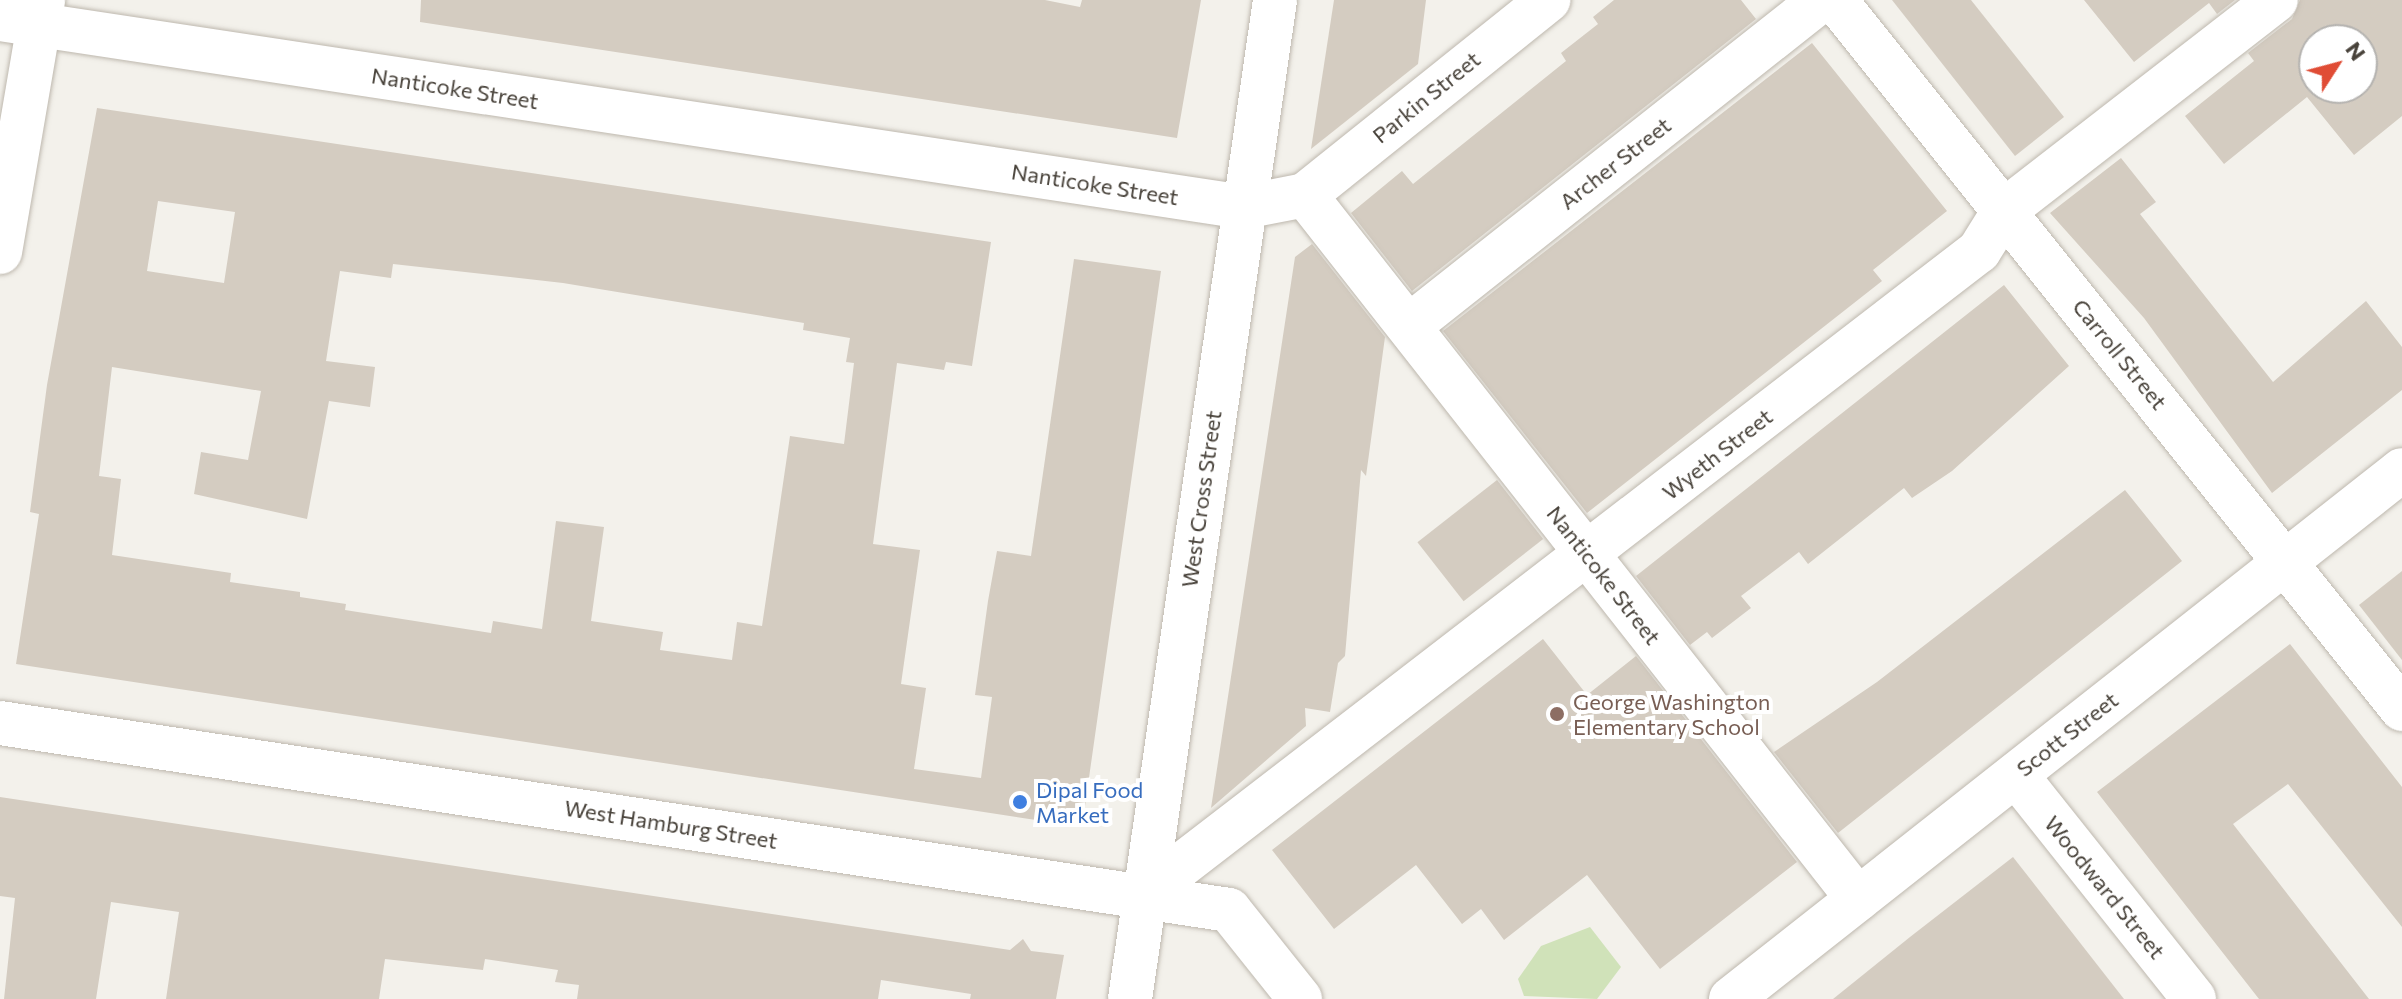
<!DOCTYPE html>
<style>
body{margin:0}
#map{position:relative;width:2402px;height:999px;overflow:hidden;background:#f3f1eb;font-family:Commissioner,sans-serif}
div>[style]{position:absolute}
[style*='--x']{left:calc(var(--x)*1px);top:calc(var(--y)*1px);width:calc(var(--w)*1px);rotate:calc(var(--a)*1deg)}
.green>*{inset:0;background:#d0e2b9}
.building>*{inset:0;background:#d4ccc1;transform-origin:0 0}
.roads{filter:drop-shadow(0 0 2px #beb8ae) drop-shadow(0 0 2px #beb8ae)}
.minor>*{height:44px;margin:-22px;padding:0 22px;transform-origin:22px;border-radius:22px;background:#fff}
.dots>*{width:22px;height:22px;translate:-50% -50%;box-sizing:border-box;border:4px solid #fff;border-radius:50%}
span{translate:-50% -50%;white-space:nowrap;text-align:center;line-height:1.15;-webkit-text-stroke:8px #fff;paint-order:stroke}
.street-label{font-size:22px;color:#474139}
.education-label{font-size:22px;color:#785e54}
.left{translate:0 -50%;text-align:left}
.shop-label{font-size:22px;color:#366cbe}
.north{position:absolute;left:2298px;top:24px;width:80px;height:80px;box-sizing:border-box;background:#fff;border:2px solid #b5b3b0;border-radius:50%;rotate:54deg;font-size:22px;font-weight:700;line-height:32px;text-align:center;color:#474139}
.north::after{content:'';display:block;margin:auto;width:28px;height:36px;background:#e04c35;clip-path:polygon(50% 0,100% 100%,50% 72%,0 100%)}
</style>
<div id="map">
<div class="green">
<div style="clip-path:polygon(1590px 927px,1621px 967px,1597px 999px,1524px 996px,1518px 979px,1541px 946px)"></div>
</div>
<div class="building">
<div style="clip-path:polygon(421px 0,1045px 0,1080px 7px,1082px 0,1201px 0,1177px 138px,420px 22px)"></div>
<div style="clip-path:polygon(1334px 0,1426px 0,1418px 64px,1311px 149px)"></div>
<div style="clip-path:polygon(1614px 0,1741px 0,1756px 19px,1412px 291px,1351px 213px,1402px 171px,1413px 184px,1489px 123px,1566px 61px,1561px 53px,1598px 24px,1593px 17px)"></div>
<div style="clip-path:polygon(1892px 0,1971px 0,2064px 117px,2015px 156px)"></div>
<div style="clip-path:polygon(2084px 0,2235px 0,2217px 14px,2209px 3px,2134px 62px)"></div>
<div style="clip-path:polygon(evenodd,2300px 0,2402px 0,2402px 116px,2354px 155px,2307px 97px,2224px 164px,2185px 116px,2254px 61px,2248px 53px,2292px 19px,2300px 0,2314px 40px,2362px 40px,2362px 88px,2314px 88px,2314px 40px)"></div>
<div style="clip-path:polygon(1812px 43px,1947px 211px,1873px 270px,1882px 281px,1587px 513px,1443px 331px)"></div>
<div style="clip-path:polygon(evenodd,97px 108px,991px 242px,972px 366px,946px 362px,944px 370px,897px 363px,873px 544px,920px 550px,901px 684px,926px 688px,914px 769px,981px 778px,992px 697px,975px 695px,988px 601px,997px 551px,1031px 556px,1074px 259px,1161px 271px,1082px 827px,16px 664px,39px 514px,30px 512px,47px 385px,97px 108px,158px 201px,235px 212px,224px 283px,147px 271px,158px 201px,97px 108px,393px 264px,563px 283px,804px 323px,803px 330px,850px 338px,846px 362px,854px 363px,844px 444px,790px 436px,762px 626px,737px 622px,732px 660px,660px 650px,663px 632px,591px 621px,604px 527px,556px 521px,542px 629px,493px 621px,491px 633px,345px 610px,346px 604px,300px 597px,300px 592px,230px 582px,231px 573px,112px 555px,121px 479px,99px 476px,112px 367px,261px 391px,248px 460px,201px 452px,194px 494px,307px 519px,329px 401px,370px 407px,375px 367px,326px 361px,340px 271px,391px 278px,393px 264px)"></div>
<div style="clip-path:polygon(2121px 158px,2156px 202px,2140px 214px,2273px 382px,2366px 301px,2402px 347px,2402px 390px,2272px 493px,2144px 318px,2050px 213px)"></div>
<div style="clip-path:polygon(1312px 244px,1385px 337px,1366px 476px,1361px 470px,1345px 656px,1338px 663px,1330px 712px,1305px 708px,1306px 726px,1211px 808px,1295px 257px)"></div>
<div style="clip-path:polygon(2004px 285px,2069px 366px,1952px 471px,1912px 498px,1904px 488px,1808px 564px,1799px 552px,1741px 596px,1751px 608px,1712px 638px,1707px 632px,1690px 645px,1636px 576px)"></div>
<div style="left:1497px;top:480px;width:75px;height:101px;rotate:52deg"></div>
<div style="clip-path:polygon(2125px 490px,2182px 561px,1838px 833px,1774px 752px,1877px 682px)"></div>
<div style="clip-path:polygon(2402px 571px,2402px 660px,2359px 605px)"></div>
<div style="clip-path:polygon(1543px 639px,1587px 695px,1636px 656px,1797px 862px,1660px 969px,1587px 875px,1504px 940px,1481px 909px,1462px 924px,1416px 865px,1334px 929px,1272px 850px)"></div>
<div style="clip-path:polygon(2290px 644px,2402px 787px,2402px 927px,2288px 784px,2233px 824px,2369px 999px,2259px 999px,2097px 792px)"></div>
<div style="clip-path:polygon(0 797px,1010px 950px,1023px 939px,1031px 951px,1064px 955px,1056px 999px,970px 999px,971px 994px,881px 980px,878px 999px,577px 999px,579px 985px,555px 982px,558px 970px,485px 959px,483px 970px,385px 959px,379px 999px,166px 999px,179px 912px,111px 902px,96px 999px,4px 999px,15px 898px,0 896px)"></div>
<div style="clip-path:polygon(2013px 857px,2124px 999px,1833px 999px,1910px 937px)"></div>
</div>
<div class="roads">
<div class="minor">
<div style="--x:1835;--y:0;--w:908;--a:51.35"></div>
<div style="--x:0;--y:19;--w:1258;--a:8.59"></div>
<div style="--x:1244;--y:207;--w:62;--a:-11.1"></div>
<div style="--x:1305;--y:195;--w:312;--a:-38.7"></div>
<div style="--x:1305;--y:195;--w:895;--a:51.85"></div>
<div style="--x:0;--y:252;--w:256;--a:-80.3"></div>
<div style="--x:1409;--y:326;--w:525;--a:-38.35"></div>
<div style="--x:0;--y:723;--w:1243;--a:8.65"></div>
<div style="--x:1229;--y:910;--w:114;--a:51.4"></div>
<div style="--x:2016;--y:775;--w:286;--a:51.5"></div>
<div style="--x:1144;--y:894;--w:1054;--a:-37.6"></div>
<div style="--x:1979;--y:251;--w:47;--a:-58"></div>
<div style="--x:2004;--y:211;--w:344;--a:-37.8"></div>
<div style="--x:1130;--y:999;--w:1009;--a:-81.74"></div>
<div style="--x:1731;--y:999;--w:854;--a:-38.25"></div>
</div>
</div>
<div class="dots">
<div style="left:1557px;top:714px;background:#8d6e63"></div>
<div style="left:1020px;top:802px;background:#3f7fe0"></div>
</div>
<div class="street-label">
<span style="left:455px;top:88px;rotate:9deg">Nanticoke Street</span>
<span style="left:1426px;top:97px;rotate:-39deg">Parkin Street</span>
<span style="left:1615px;top:163px;rotate:-38deg">Archer Street</span>
<span style="left:1095px;top:184px;rotate:9deg">Nanticoke Street</span>
<span style="left:2120px;top:354px;rotate:51deg">Carroll Street</span>
<span style="left:1717px;top:454px;rotate:-38deg">Wyeth Street</span>
<span style="left:1201px;top:499px;rotate:-82deg">West Cross Street</span>
<span style="left:1604px;top:575px;rotate:52deg">Nanticoke Street</span>
<span style="left:2067px;top:734px;rotate:-38deg">Scott Street</span>
<span style="left:671px;top:824px;rotate:9deg">West Hamburg Street</span>
<span style="left:2105px;top:887px;rotate:51deg">Woodward Street</span>
</div>
<div class="education-label">
<span class="left" style="left:1573px;top:714px">George Washington<br>Elementary School</span>
</div>
<div class="shop-label">
<span class="left" style="left:1036px;top:802px">Dipal Food<br>Market</span>
</div>
<div class="north">N</div>
</div>
